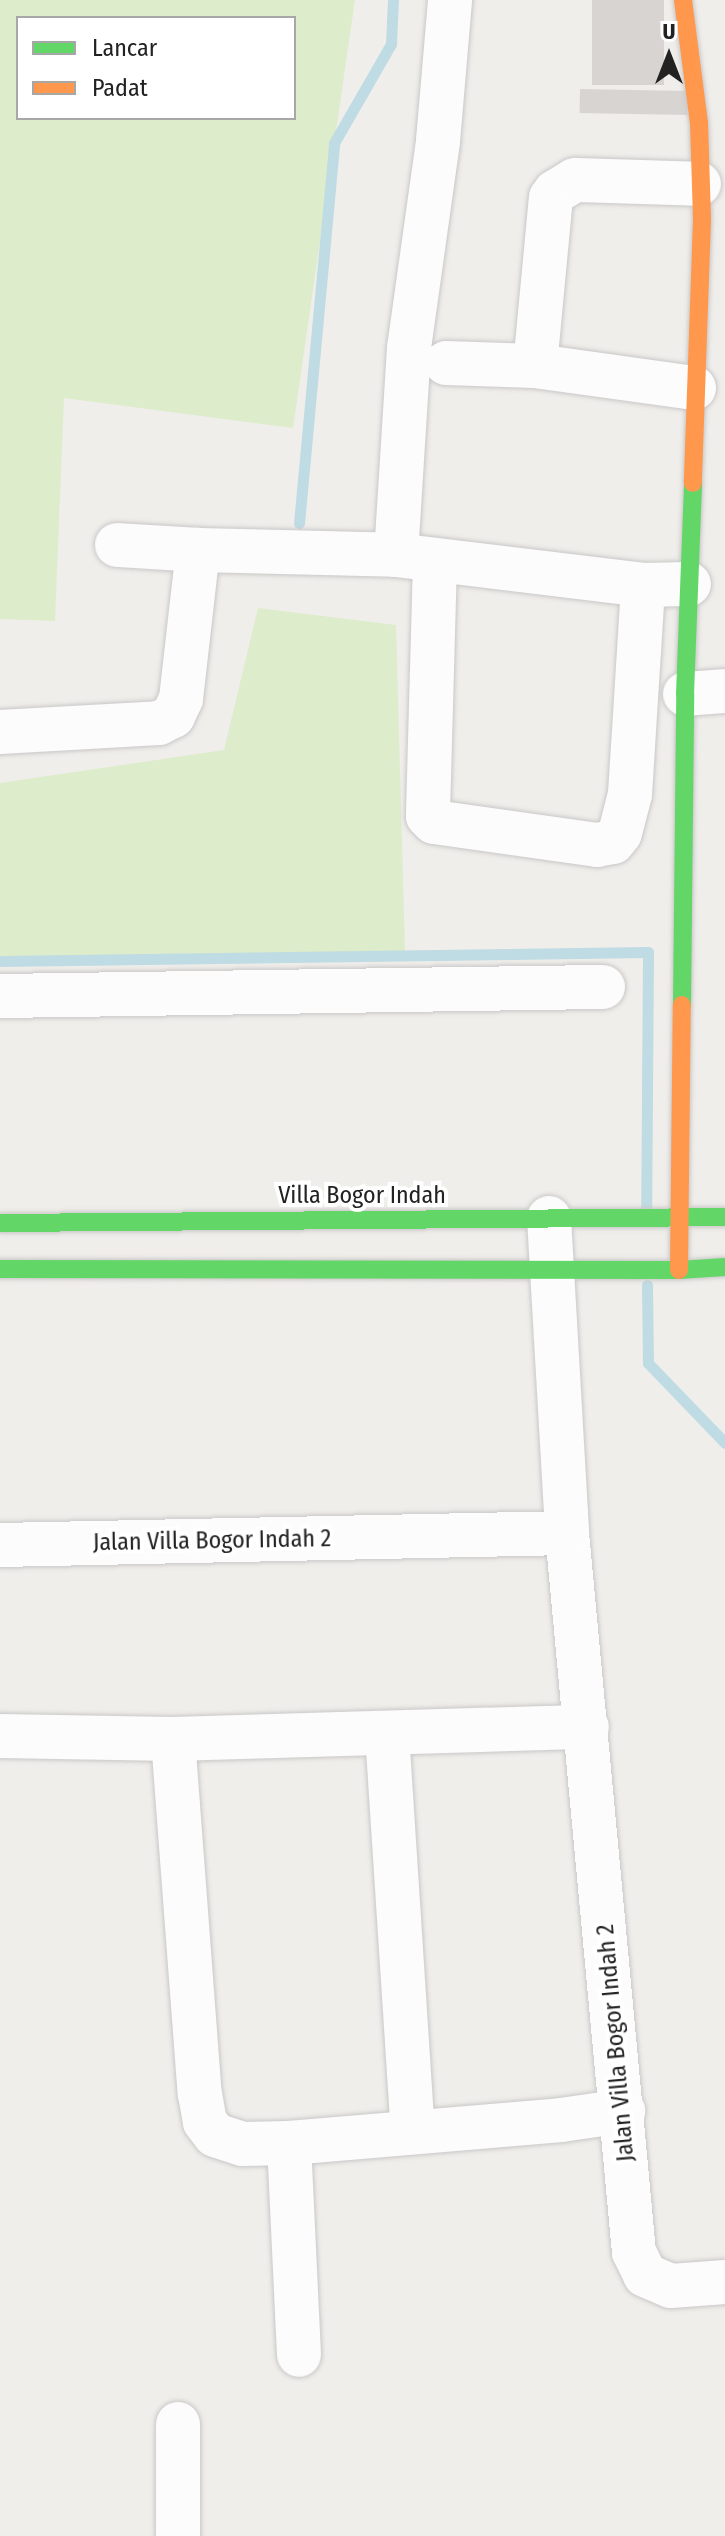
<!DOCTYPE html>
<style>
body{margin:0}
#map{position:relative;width:725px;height:2536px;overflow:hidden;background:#f0eeeb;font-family:"Fira Sans Condensed",sans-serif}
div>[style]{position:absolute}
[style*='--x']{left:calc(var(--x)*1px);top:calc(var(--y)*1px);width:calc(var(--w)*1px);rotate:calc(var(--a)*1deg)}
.grass>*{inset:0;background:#ddeccb}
.stream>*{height:11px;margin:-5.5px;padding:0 5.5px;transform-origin:5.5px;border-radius:5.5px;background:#bfdbe3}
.building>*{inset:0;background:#d7d4d2;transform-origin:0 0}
.roads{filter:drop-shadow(0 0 2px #c9c8c7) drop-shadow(0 0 2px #c9c8c7)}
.street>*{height:44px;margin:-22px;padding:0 22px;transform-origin:22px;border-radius:22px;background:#fdfcfc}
.fast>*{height:18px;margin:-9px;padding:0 9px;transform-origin:9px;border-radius:9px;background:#63d668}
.slow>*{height:18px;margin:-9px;padding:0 9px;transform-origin:9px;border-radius:9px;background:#ff974d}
span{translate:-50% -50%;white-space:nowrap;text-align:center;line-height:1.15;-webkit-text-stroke:8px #fff;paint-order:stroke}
.street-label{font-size:24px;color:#222}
.legend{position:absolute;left:16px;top:16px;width:280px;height:104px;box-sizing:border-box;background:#fff;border:2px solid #a7a7a7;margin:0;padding:10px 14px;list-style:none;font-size:24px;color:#222}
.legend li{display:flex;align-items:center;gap:16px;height:40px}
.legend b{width:40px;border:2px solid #a7a7a7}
.north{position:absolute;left:629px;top:16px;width:80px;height:80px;-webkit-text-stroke:6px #fff;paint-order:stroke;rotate:0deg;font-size:22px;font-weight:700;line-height:32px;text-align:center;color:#222}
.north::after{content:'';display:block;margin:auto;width:28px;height:36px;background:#222;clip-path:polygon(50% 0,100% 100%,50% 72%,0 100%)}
</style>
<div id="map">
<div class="grass">
<div style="clip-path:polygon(evenodd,0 0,355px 0,293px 428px,64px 398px,55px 621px,0 619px,0 0,294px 18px,294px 118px,18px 118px,18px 18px,294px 18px)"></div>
<div style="clip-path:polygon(258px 608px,396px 625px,405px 951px,0 959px,0 783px,224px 750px)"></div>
</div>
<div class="stream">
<div style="--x:299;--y:523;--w:382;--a:-84.7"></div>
<div style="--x:334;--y:143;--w:114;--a:-60.1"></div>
<div style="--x:391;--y:44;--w:44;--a:-87.4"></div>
<div style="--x:0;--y:961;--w:648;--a:-0.8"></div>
<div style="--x:648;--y:952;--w:256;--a:90.4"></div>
<div style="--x:647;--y:1285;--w:78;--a:89.3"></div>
<div style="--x:648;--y:1363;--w:111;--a:46.1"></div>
</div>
<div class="building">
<div style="left:592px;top:0;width:72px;height:85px"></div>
<div style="left:580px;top:89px;width:108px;height:24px;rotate:1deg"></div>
</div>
<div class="roads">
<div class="street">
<div style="--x:446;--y:363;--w:89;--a:1.9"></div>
<div style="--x:694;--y:388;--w:161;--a:-172.1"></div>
<div style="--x:535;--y:366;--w:169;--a:-84.6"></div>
<div style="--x:551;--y:198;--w:7;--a:-56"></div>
<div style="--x:555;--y:192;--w:23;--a:-31"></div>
<div style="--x:575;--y:180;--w:124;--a:1.8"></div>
<div style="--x:117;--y:545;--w:81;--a:3.5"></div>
<div style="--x:396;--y:555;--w:207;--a:-86.4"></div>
<div style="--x:409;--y:348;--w:209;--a:-82"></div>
<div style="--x:438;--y:141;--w:142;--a:-85.1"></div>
<div style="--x:435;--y:562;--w:254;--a:91.6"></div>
<div style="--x:428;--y:816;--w:8;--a:45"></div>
<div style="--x:434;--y:822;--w:165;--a:8"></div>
<div style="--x:597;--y:845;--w:16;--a:-11"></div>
<div style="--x:613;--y:842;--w:11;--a:-52"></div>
<div style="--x:620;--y:833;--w:40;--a:-75.6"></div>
<div style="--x:630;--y:794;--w:209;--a:-86.4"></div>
<div style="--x:685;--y:694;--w:40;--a:-4.3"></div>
<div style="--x:0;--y:732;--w:159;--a:-3.2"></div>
<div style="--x:159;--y:723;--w:16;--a:-27"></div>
<div style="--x:173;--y:716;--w:19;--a:-65"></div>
<div style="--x:181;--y:699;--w:150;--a:-83.5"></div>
<div style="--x:198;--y:550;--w:198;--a:1.4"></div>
<div style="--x:396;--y:555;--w:249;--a:6.9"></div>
<div style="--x:643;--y:585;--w:46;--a:-1.2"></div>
<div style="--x:0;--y:996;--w:603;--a:-0.86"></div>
<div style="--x:549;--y:1218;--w:316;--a:86.7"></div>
<div style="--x:567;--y:1533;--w:722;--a:84.68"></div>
<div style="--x:634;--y:2252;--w:25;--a:64"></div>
<div style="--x:645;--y:2275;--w:28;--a:23"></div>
<div style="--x:671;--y:2286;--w:54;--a:-4.2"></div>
<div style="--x:0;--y:1545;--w:567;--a:-1.21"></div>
<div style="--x:387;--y:1733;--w:400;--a:86.3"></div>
<div style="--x:0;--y:1736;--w:173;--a:1"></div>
<div style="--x:173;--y:1739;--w:414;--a:-1.7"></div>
<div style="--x:173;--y:1739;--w:356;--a:85.7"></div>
<div style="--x:200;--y:2094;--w:28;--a:80"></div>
<div style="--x:205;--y:2122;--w:16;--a:52"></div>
<div style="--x:215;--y:2135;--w:29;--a:18"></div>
<div style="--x:243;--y:2144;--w:46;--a:-1.2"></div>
<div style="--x:289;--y:2143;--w:273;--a:-4.8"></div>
<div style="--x:561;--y:2120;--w:63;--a:-8.3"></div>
<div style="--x:289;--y:2143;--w:212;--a:87.3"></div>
<div style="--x:178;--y:2424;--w:112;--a:90"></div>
</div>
<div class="fast">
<div style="--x:682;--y:1005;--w:311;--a:-89.4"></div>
<div style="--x:685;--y:694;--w:211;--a:-87.8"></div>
<div style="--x:0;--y:1223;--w:725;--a:-0.47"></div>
<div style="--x:0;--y:1269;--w:679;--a:0.08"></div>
<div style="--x:679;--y:1270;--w:46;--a:-3.7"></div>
</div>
<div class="slow">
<div style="--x:683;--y:0;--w:124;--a:82.6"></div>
<div style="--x:699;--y:123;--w:97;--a:88.2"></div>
<div style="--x:702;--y:220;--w:263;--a:92"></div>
<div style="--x:679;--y:1270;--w:265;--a:-89.4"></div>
</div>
</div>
<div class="street-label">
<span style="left:362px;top:1196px">Villa Bogor Indah</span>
<span style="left:212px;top:1541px;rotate:-1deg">Jalan Villa Bogor Indah 2</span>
<span style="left:616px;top:2043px;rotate:-95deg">Jalan Villa Bogor Indah 2</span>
</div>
<ul class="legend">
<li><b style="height:10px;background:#63d668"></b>Lancar</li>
<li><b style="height:10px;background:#ff974d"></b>Padat</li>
</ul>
<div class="north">U</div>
</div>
